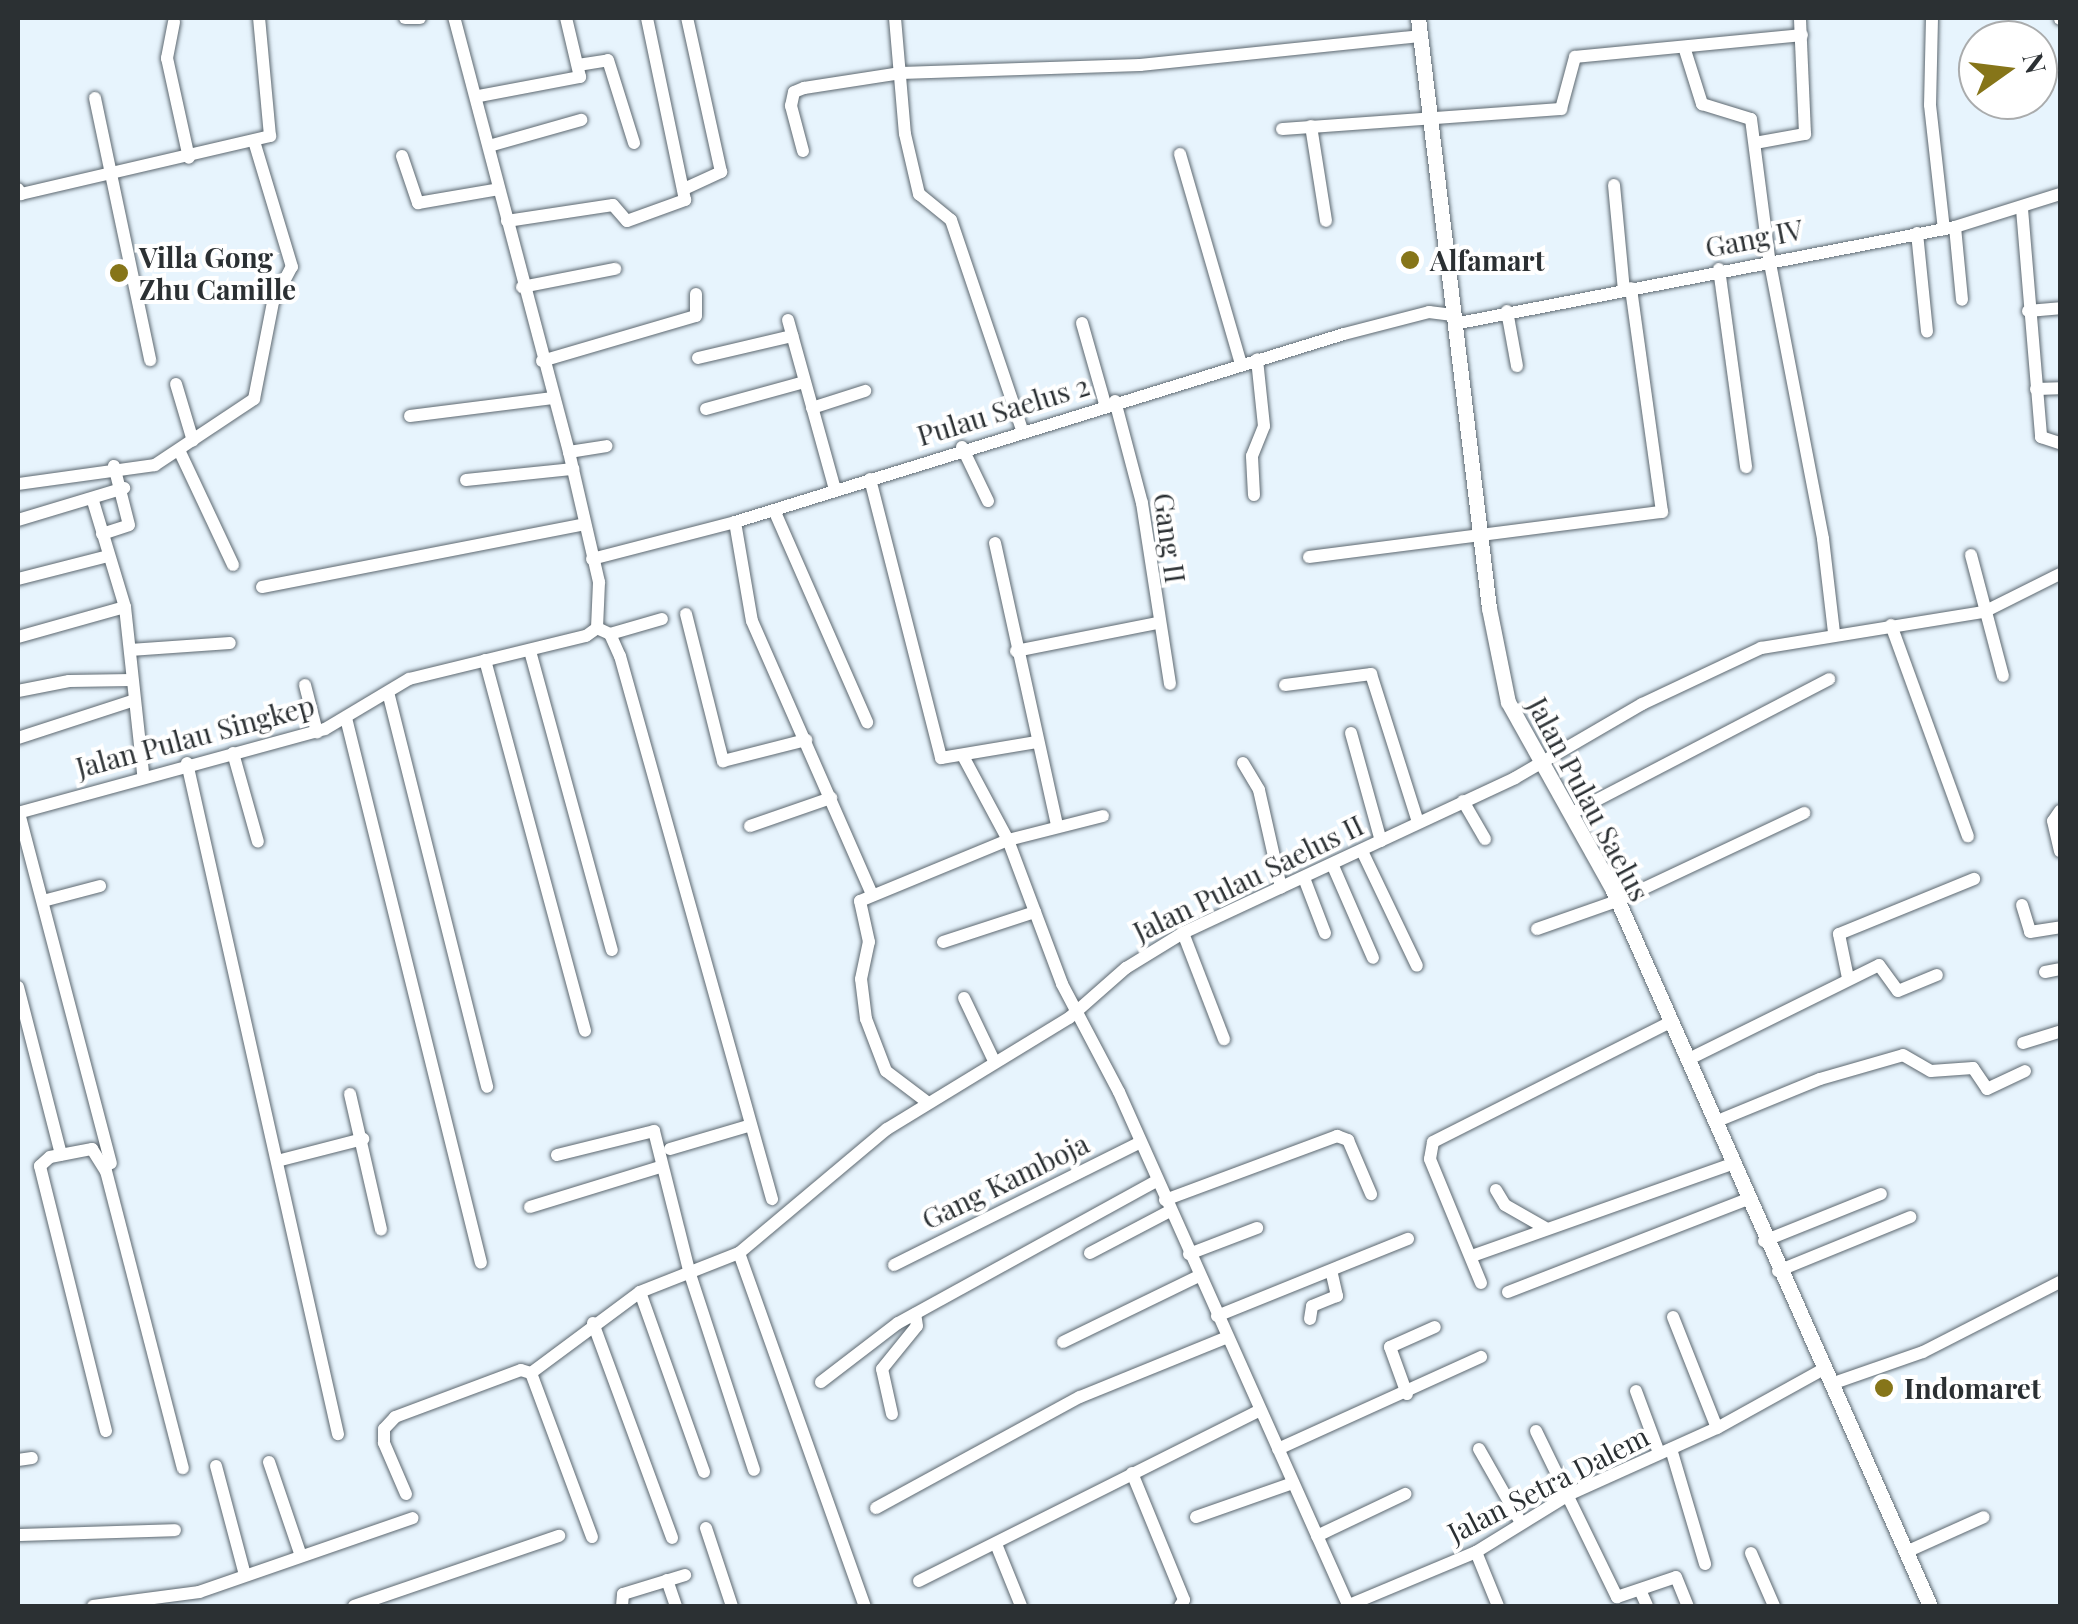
<!DOCTYPE html>
<style>
body{margin:0}
#map{position:relative;width:2078px;height:1624px;overflow:hidden;background:#e7f4fd;font-family:"Playfair Display",serif}
div>[style]{position:absolute}
[style*='--x']{left:calc(var(--x)*1px);top:calc(var(--y)*1px);width:calc(var(--w)*1px);rotate:calc(var(--a)*1deg)}
.roads{filter:drop-shadow(0 0 2px #5d6870) drop-shadow(0 0 2px #5d6870)}
.minor>*{height:12px;margin:-6px;padding:0 6px;transform-origin:6px;border-radius:6px;background:#fff}
.tertiary>*{height:15px;margin:-7.5px;padding:0 7.5px;transform-origin:7.5px;border-radius:7.5px;background:#fff}
.dots>*{width:28px;height:28px;translate:-50% -50%;box-sizing:border-box;border:5px solid #fff;border-radius:50%}
span{translate:-50% -50%;white-space:nowrap;text-align:center;line-height:1.15;-webkit-text-stroke:8px #fff;paint-order:stroke}
.street-label{font-size:28px;color:#2b3033}
.poi-label{font-size:28px;color:#2b3033;font-weight:700}
.left{translate:0 -50%;text-align:left}
.frame{position:absolute;inset:0;border:20px solid #2b3033;pointer-events:none}
.north{position:absolute;left:1958px;top:20px;width:100px;height:100px;box-sizing:border-box;background:#fff;border:2px solid #aaacad;border-radius:50%;rotate:76deg;font-size:28px;font-weight:700;line-height:40px;text-align:center;color:#2b3033}
.north::after{content:'';display:block;margin:auto;width:35px;height:45px;background:#867519;clip-path:polygon(50% 0,100% 100%,50% 72%,0 100%)}
</style>
<div id="map">
<div class="roads">
<div class="minor">
<div style="--x:405;--y:18;--w:15;--a:0"></div>
<div style="--x:895;--y:18;--w:116;--a:85.1"></div>
<div style="--x:905;--y:134;--w:62;--a:76.9"></div>
<div style="--x:919;--y:194;--w:41;--a:39.1"></div>
<div style="--x:951;--y:220;--w:222;--a:71.3"></div>
<div style="--x:1932;--y:18;--w:87;--a:91.3"></div>
<div style="--x:1930;--y:105;--w:125;--a:83.6"></div>
<div style="--x:2060;--y:18;--w:1;--a:90"></div>
<div style="--x:174;--y:22;--w:37;--a:101"></div>
<div style="--x:167;--y:58;--w:102;--a:77.6"></div>
<div style="--x:1685;--y:50;--w:57;--a:72.5"></div>
<div style="--x:1702;--y:104;--w:51;--a:17"></div>
<div style="--x:1751;--y:119;--w:140;--a:82.6"></div>
<div style="--x:1769;--y:258;--w:286;--a:79.1"></div>
<div style="--x:1823;--y:539;--w:94;--a:83.3"></div>
<div style="--x:578;--y:65;--w:30;--a:-9"></div>
<div style="--x:608;--y:60;--w:87;--a:72.6"></div>
<div style="--x:479;--y:96;--w:103;--a:-10.7"></div>
<div style="--x:580;--y:77;--w:61;--a:-103.3"></div>
<div style="--x:95;--y:98;--w:268;--a:78.1"></div>
<div style="--x:1311;--y:126;--w:96;--a:81"></div>
<div style="--x:1282;--y:129;--w:280;--a:-4.1"></div>
<div style="--x:1561;--y:109;--w:54;--a:-74.9"></div>
<div style="--x:1575;--y:57;--w:228;--a:-5.5"></div>
<div style="--x:1755;--y:143;--w:51;--a:-10.2"></div>
<div style="--x:1805;--y:134;--w:116;--a:-92.5"></div>
<div style="--x:489;--y:146;--w:96;--a:-15.8"></div>
<div style="--x:803;--y:151;--w:47;--a:-104.9"></div>
<div style="--x:791;--y:106;--w:14;--a:-78"></div>
<div style="--x:794;--y:92;--w:11;--a:-22"></div>
<div style="--x:804;--y:88;--w:98;--a:-8.8"></div>
<div style="--x:901;--y:73;--w:239;--a:-1.9"></div>
<div style="--x:1140;--y:65;--w:281;--a:-5.9"></div>
<div style="--x:1180;--y:154;--w:219;--a:73.8"></div>
<div style="--x:402;--y:156;--w:50;--a:71.2"></div>
<div style="--x:418;--y:203;--w:82;--a:-9.8"></div>
<div style="--x:1614;--y:185;--w:105;--a:84.6"></div>
<div style="--x:18;--y:189;--w:6;--a:59"></div>
<div style="--x:21;--y:194;--w:256;--a:-13.1"></div>
<div style="--x:270;--y:136;--w:119;--a:-95.3"></div>
<div style="--x:684;--y:189;--w:41;--a:-24.7"></div>
<div style="--x:721;--y:172;--w:158;--a:-102.4"></div>
<div style="--x:2022;--y:209;--w:229;--a:85.2"></div>
<div style="--x:2041;--y:437;--w:20;--a:18"></div>
<div style="--x:507;--y:221;--w:107;--a:-8.6"></div>
<div style="--x:613;--y:205;--w:21;--a:49"></div>
<div style="--x:627;--y:221;--w:62;--a:-19.9"></div>
<div style="--x:685;--y:200;--w:186;--a:-101.8"></div>
<div style="--x:1955;--y:227;--w:73;--a:84.5"></div>
<div style="--x:1917;--y:233;--w:99;--a:84.2"></div>
<div style="--x:1719;--y:269;--w:200;--a:82.2"></div>
<div style="--x:522;--y:287;--w:95;--a:-11"></div>
<div style="--x:1507;--y:311;--w:56;--a:79.7"></div>
<div style="--x:2028;--y:311;--w:32;--a:-5"></div>
<div style="--x:788;--y:320;--w:176;--a:74.5"></div>
<div style="--x:1082;--y:323;--w:84;--a:74.1"></div>
<div style="--x:1454;--y:324;--w:510;--a:-10.96"></div>
<div style="--x:1955;--y:227;--w:110;--a:-17.4"></div>
<div style="--x:698;--y:358;--w:97;--a:-13.2"></div>
<div style="--x:542;--y:361;--w:160;--a:-16.3"></div>
<div style="--x:696;--y:316;--w:22;--a:-90"></div>
<div style="--x:176;--y:384;--w:59;--a:73.4"></div>
<div style="--x:2036;--y:389;--w:24;--a:-2"></div>
<div style="--x:1115;--y:401;--w:106;--a:75.2"></div>
<div style="--x:1142;--y:503;--w:183;--a:81.2"></div>
<div style="--x:812;--y:408;--w:56;--a:-17.8"></div>
<div style="--x:706;--y:409;--w:102;--a:-15.4"></div>
<div style="--x:410;--y:416;--w:144;--a:-7.2"></div>
<div style="--x:962;--y:447;--w:60;--a:64.3"></div>
<div style="--x:179;--y:450;--w:127;--a:64.8"></div>
<div style="--x:569;--y:452;--w:38;--a:-9"></div>
<div style="--x:870;--y:479;--w:288;--a:75.7"></div>
<div style="--x:941;--y:758;--w:97;--a:-9.5"></div>
<div style="--x:466;--y:480;--w:108;--a:-5.9"></div>
<div style="--x:18;--y:484;--w:138;--a:-7.9"></div>
<div style="--x:155;--y:465;--w:119;--a:-33.7"></div>
<div style="--x:254;--y:399;--w:99;--a:-78.9"></div>
<div style="--x:273;--y:302;--w:40;--a:-62"></div>
<div style="--x:292;--y:267;--w:132;--a:-106.8"></div>
<div style="--x:1254;--y:495;--w:39;--a:-93"></div>
<div style="--x:1252;--y:456;--w:32;--a:-68"></div>
<div style="--x:1264;--y:426;--w:67;--a:-96"></div>
<div style="--x:93;--y:501;--w:111;--a:73.2"></div>
<div style="--x:125;--y:607;--w:168;--a:83.8"></div>
<div style="--x:774;--y:510;--w:232;--a:66.3"></div>
<div style="--x:18;--y:520;--w:111;--a:-16.8"></div>
<div style="--x:735;--y:522;--w:100;--a:80.3"></div>
<div style="--x:752;--y:621;--w:298;--a:66.3"></div>
<div style="--x:102;--y:534;--w:28;--a:-18"></div>
<div style="--x:129;--y:525;--w:61;--a:-104.3"></div>
<div style="--x:995;--y:543;--w:290;--a:77.6"></div>
<div style="--x:1971;--y:555;--w:125;--a:75.2"></div>
<div style="--x:1309;--y:557;--w:356;--a:-7.3"></div>
<div style="--x:1662;--y:512;--w:226;--a:-97.9"></div>
<div style="--x:592;--y:559;--w:148;--a:-14.5"></div>
<div style="--x:735;--y:522;--w:637;--a:-17.16"></div>
<div style="--x:1344;--y:334;--w:88;--a:-14.5"></div>
<div style="--x:1429;--y:312;--w:24;--a:7"></div>
<div style="--x:18;--y:579;--w:93;--a:-14.3"></div>
<div style="--x:262;--y:587;--w:329;--a:-11"></div>
<div style="--x:686;--y:614;--w:152;--a:75.9"></div>
<div style="--x:723;--y:761;--w:86;--a:-14.2"></div>
<div style="--x:1891;--y:625;--w:225;--a:70"></div>
<div style="--x:597;--y:628;--w:14;--a:25"></div>
<div style="--x:610;--y:634;--w:24;--a:66"></div>
<div style="--x:620;--y:656;--w:564;--a:74.36"></div>
<div style="--x:610;--y:634;--w:54;--a:-16.1"></div>
<div style="--x:18;--y:637;--w:111;--a:-15.7"></div>
<div style="--x:130;--y:650;--w:100;--a:-4"></div>
<div style="--x:530;--y:651;--w:310;--a:74.7"></div>
<div style="--x:1016;--y:651;--w:145;--a:-11.2"></div>
<div style="--x:485;--y:660;--w:384;--a:74.9"></div>
<div style="--x:305;--y:685;--w:49;--a:75.7"></div>
<div style="--x:1285;--y:685;--w:87;--a:-7.3"></div>
<div style="--x:1371;--y:674;--w:155;--a:72.4"></div>
<div style="--x:18;--y:691;--w:52;--a:-11.1"></div>
<div style="--x:69;--y:681;--w:63;--a:-0.9"></div>
<div style="--x:388;--y:692;--w:407;--a:75.9"></div>
<div style="--x:346;--y:718;--w:561;--a:76.09"></div>
<div style="--x:1351;--y:733;--w:112;--a:74.5"></div>
<div style="--x:18;--y:738;--w:120;--a:-18"></div>
<div style="--x:233;--y:753;--w:92;--a:74.3"></div>
<div style="--x:963;--y:756;--w:95;--a:61.8"></div>
<div style="--x:1008;--y:840;--w:154;--a:69.4"></div>
<div style="--x:1062;--y:984;--w:122;--a:62.2"></div>
<div style="--x:1119;--y:1092;--w:562;--a:65.94"></div>
<div style="--x:187;--y:763;--w:688;--a:77.32"></div>
<div style="--x:1243;--y:763;--w:31;--a:59"></div>
<div style="--x:1259;--y:790;--w:100;--a:77.3"></div>
<div style="--x:1463;--y:801;--w:44;--a:59.9"></div>
<div style="--x:2060;--y:811;--w:12;--a:125"></div>
<div style="--x:2053;--y:821;--w:31;--a:77"></div>
<div style="--x:18;--y:813;--w:318;--a:-15.3"></div>
<div style="--x:325;--y:729;--w:98;--a:-30.8"></div>
<div style="--x:409;--y:679;--w:182;--a:-13.7"></div>
<div style="--x:586;--y:636;--w:14;--a:-36"></div>
<div style="--x:597;--y:628;--w:46;--a:-87.5"></div>
<div style="--x:599;--y:582;--w:133;--a:-103"></div>
<div style="--x:569;--y:452;--w:449;--a:-104.8"></div>
<div style="--x:19;--y:813;--w:362;--a:75.3"></div>
<div style="--x:1572;--y:813;--w:290;--a:-27.5"></div>
<div style="--x:750;--y:826;--w:86;--a:-19.1"></div>
<div style="--x:1362;--y:851;--w:127;--a:64.4"></div>
<div style="--x:1333;--y:866;--w:100;--a:66.5"></div>
<div style="--x:1304;--y:878;--w:59;--a:69.1"></div>
<div style="--x:43;--y:901;--w:59;--a:-14.7"></div>
<div style="--x:2022;--y:905;--w:28;--a:73"></div>
<div style="--x:2030;--y:932;--w:30;--a:-9"></div>
<div style="--x:1537;--y:929;--w:85;--a:-19.3"></div>
<div style="--x:1617;--y:901;--w:207;--a:-25.2"></div>
<div style="--x:1183;--y:933;--w:114;--a:68.9"></div>
<div style="--x:943;--y:942;--w:97;--a:-18.1"></div>
<div style="--x:2045;--y:972;--w:15;--a:-11"></div>
<div style="--x:1848;--y:978;--w:45;--a:-101.6"></div>
<div style="--x:1839;--y:934;--w:146;--a:-22.2"></div>
<div style="--x:18;--y:987;--w:173;--a:75.6"></div>
<div style="--x:964;--y:998;--w:70;--a:64.5"></div>
<div style="--x:2023;--y:1043;--w:39;--a:-17"></div>
<div style="--x:1687;--y:1060;--w:214;--a:-26.3"></div>
<div style="--x:1879;--y:965;--w:32;--a:54"></div>
<div style="--x:1898;--y:991;--w:42;--a:-22.3"></div>
<div style="--x:350;--y:1094;--w:139;--a:77.1"></div>
<div style="--x:927;--y:1102;--w:51;--a:-142.9"></div>
<div style="--x:886;--y:1071;--w:56;--a:-111"></div>
<div style="--x:866;--y:1019;--w:40;--a:-97.1"></div>
<div style="--x:861;--y:979;--w:38;--a:-78"></div>
<div style="--x:869;--y:942;--w:42;--a:-102.4"></div>
<div style="--x:860;--y:901;--w:160;--a:-22.4"></div>
<div style="--x:1008;--y:840;--w:98;--a:-14.2"></div>
<div style="--x:1715;--y:1122;--w:113;--a:-22.3"></div>
<div style="--x:1820;--y:1079;--w:86;--a:-16.1"></div>
<div style="--x:1903;--y:1055;--w:32;--a:30"></div>
<div style="--x:1931;--y:1071;--w:42;--a:-4.1"></div>
<div style="--x:1973;--y:1068;--w:25;--a:56"></div>
<div style="--x:1987;--y:1089;--w:42;--a:-25.3"></div>
<div style="--x:670;--y:1149;--w:84;--a:-16.5"></div>
<div style="--x:557;--y:1155;--w:100;--a:-13.9"></div>
<div style="--x:654;--y:1131;--w:147;--a:75.9"></div>
<div style="--x:690;--y:1274;--w:206;--a:71.9"></div>
<div style="--x:281;--y:1160;--w:85;--a:-14.4"></div>
<div style="--x:1496;--y:1190;--w:17;--a:59"></div>
<div style="--x:1505;--y:1205;--w:48;--a:29.7"></div>
<div style="--x:1165;--y:1200;--w:184;--a:-20.4"></div>
<div style="--x:1337;--y:1136;--w:12;--a:20"></div>
<div style="--x:1348;--y:1140;--w:59;--a:66.9"></div>
<div style="--x:530;--y:1207;--w:136;--a:-17.1"></div>
<div style="--x:1764;--y:1241;--w:126;--a:-21.9"></div>
<div style="--x:739;--y:1253;--w:375;--a:70.4"></div>
<div style="--x:1090;--y:1253;--w:90;--a:-27.7"></div>
<div style="--x:1189;--y:1254;--w:73;--a:-20.9"></div>
<div style="--x:1472;--y:1256;--w:276;--a:-19.5"></div>
<div style="--x:894;--y:1265;--w:274;--a:-26.5"></div>
<div style="--x:1778;--y:1271;--w:143;--a:-22.2"></div>
<div style="--x:1481;--y:1283;--w:134;--a:-112.4"></div>
<div style="--x:1430;--y:1159;--w:17;--a:-80"></div>
<div style="--x:1433;--y:1142;--w:264;--a:-26.8"></div>
<div style="--x:640;--y:1292;--w:191;--a:70.4"></div>
<div style="--x:1508;--y:1292;--w:257;--a:-21.2"></div>
<div style="--x:1217;--y:1316;--w:206;--a:-22"></div>
<div style="--x:1673;--y:1317;--w:119;--a:68.4"></div>
<div style="--x:1310;--y:1319;--w:13;--a:-81"></div>
<div style="--x:1312;--y:1306;--w:27;--a:-22"></div>
<div style="--x:1337;--y:1296;--w:23;--a:-103"></div>
<div style="--x:593;--y:1323;--w:229;--a:69.8"></div>
<div style="--x:1063;--y:1342;--w:151;--a:-25.9"></div>
<div style="--x:531;--y:1373;--w:136;--a:-36.6"></div>
<div style="--x:640;--y:1292;--w:106;--a:-21.5"></div>
<div style="--x:739;--y:1253;--w:193;--a:-40"></div>
<div style="--x:887;--y:1129;--w:213;--a:-31.4"></div>
<div style="--x:1069;--y:1018;--w:76;--a:-41.3"></div>
<div style="--x:1126;--y:968;--w:67;--a:-31.6"></div>
<div style="--x:1183;--y:933;--w:366;--a:-25"></div>
<div style="--x:1515;--y:778;--w:147;--a:-30.2"></div>
<div style="--x:1642;--y:704;--w:132;--a:-25.2"></div>
<div style="--x:1761;--y:648;--w:226;--a:-9.2"></div>
<div style="--x:1984;--y:612;--w:85;--a:-26.6"></div>
<div style="--x:531;--y:1373;--w:175;--a:69.6"></div>
<div style="--x:821;--y:1382;--w:97;--a:-37.5"></div>
<div style="--x:898;--y:1323;--w:294;--a:-28.8"></div>
<div style="--x:1831;--y:1384;--w:97;--a:-19.2"></div>
<div style="--x:1923;--y:1352;--w:154;--a:-27.1"></div>
<div style="--x:1636;--y:1391;--w:66;--a:69.6"></div>
<div style="--x:1407;--y:1394;--w:50;--a:-109.9"></div>
<div style="--x:1390;--y:1347;--w:49;--a:-24"></div>
<div style="--x:892;--y:1414;--w:46;--a:-102.5"></div>
<div style="--x:882;--y:1369;--w:55;--a:-50.9"></div>
<div style="--x:917;--y:1326;--w:12;--a:-99"></div>
<div style="--x:106;--y:1431;--w:273;--a:-104"></div>
<div style="--x:40;--y:1166;--w:13;--a:-42"></div>
<div style="--x:50;--y:1157;--w:43;--a:-10.8"></div>
<div style="--x:92;--y:1149;--w:26;--a:58"></div>
<div style="--x:106;--y:1171;--w:307;--a:75.5"></div>
<div style="--x:1536;--y:1431;--w:185;--a:64"></div>
<div style="--x:1617;--y:1597;--w:62;--a:-18.7"></div>
<div style="--x:1676;--y:1577;--w:31;--a:68"></div>
<div style="--x:1278;--y:1449;--w:223;--a:-24.4"></div>
<div style="--x:1479;--y:1449;--w:85;--a:60.4"></div>
<div style="--x:1671;--y:1449;--w:120;--a:73.5"></div>
<div style="--x:18;--y:1460;--w:14;--a:-8"></div>
<div style="--x:269;--y:1462;--w:99;--a:71.2"></div>
<div style="--x:216;--y:1466;--w:113;--a:75.1"></div>
<div style="--x:1132;--y:1473;--w:137;--a:67.7"></div>
<div style="--x:1184;--y:1600;--w:7;--a:124"></div>
<div style="--x:406;--y:1494;--w:56;--a:-113.3"></div>
<div style="--x:384;--y:1443;--w:14;--a:-90"></div>
<div style="--x:384;--y:1429;--w:16;--a:-47"></div>
<div style="--x:395;--y:1417;--w:134;--a:-20.5"></div>
<div style="--x:521;--y:1370;--w:10;--a:17"></div>
<div style="--x:876;--y:1508;--w:232;--a:-28.6"></div>
<div style="--x:1080;--y:1397;--w:157;--a:-22.1"></div>
<div style="--x:1196;--y:1517;--w:103;--a:-19.3"></div>
<div style="--x:706;--y:1528;--w:82;--a:71.6"></div>
<div style="--x:18;--y:1535;--w:157;--a:-1.8"></div>
<div style="--x:1317;--y:1536;--w:98;--a:-25.5"></div>
<div style="--x:996;--y:1544;--w:67;--a:68"></div>
<div style="--x:1476;--y:1552;--w:58;--a:67.8"></div>
<div style="--x:1906;--y:1552;--w:85;--a:-24.2"></div>
<div style="--x:1751;--y:1553;--w:58;--a:66.5"></div>
<div style="--x:667;--y:1580;--w:28;--a:71"></div>
<div style="--x:919;--y:1581;--w:381;--a:-26.6"></div>
<div style="--x:1640;--y:1590;--w:17;--a:66"></div>
<div style="--x:93;--y:1606;--w:107;--a:-7.5"></div>
<div style="--x:199;--y:1592;--w:226;--a:-19.1"></div>
<div style="--x:354;--y:1606;--w:217;--a:-18.9"></div>
<div style="--x:622;--y:1606;--w:12;--a:-85"></div>
<div style="--x:623;--y:1594;--w:65;--a:-17"></div>
<div style="--x:1347;--y:1606;--w:140;--a:-22.7"></div>
<div style="--x:1476;--y:1552;--w:110;--a:-31.7"></div>
<div style="--x:1570;--y:1494;--w:161;--a:-24.2"></div>
<div style="--x:1717;--y:1428;--w:120;--a:-28.9"></div>
</div>
<div class="tertiary">
<div style="--x:1418;--y:18;--w:594;--a:83.14"></div>
<div style="--x:1489;--y:608;--w:96;--a:78.6"></div>
<div style="--x:1508;--y:702;--w:213;--a:60.8"></div>
<div style="--x:1612;--y:888;--w:785;--a:66.11"></div>
</div>
</div>
<div class="dots">
<div style="left:1410px;top:260px;background:#867519"></div>
<div style="left:119px;top:273px;background:#867519"></div>
<div style="left:1884px;top:1388px;background:#867519"></div>
</div>
<div class="street-label">
<span style="left:1754px;top:238px;rotate:-11deg">Gang IV</span>
<span style="left:1003px;top:410px;rotate:-17deg">Pulau Saelus 2</span>
<span style="left:1170px;top:538px;rotate:82deg">Gang II</span>
<span style="left:195px;top:736px;rotate:-15deg">Jalan Pulau Singkep</span>
<span style="left:1589px;top:799px;rotate:62deg">Jalan Pulau Saelus</span>
<span style="left:1248px;top:878px;rotate:-26deg">Jalan Pulau Saelus II</span>
<span style="left:1005px;top:1181px;rotate:-26deg">Gang Kamboja</span>
<span style="left:1548px;top:1484px;rotate:-27deg">Jalan Setra Dalem</span>
</div>
<div class="poi-label">
<span class="left" style="left:139px;top:273px">Villa Gong<br>Zhu Camille</span>
<span class="left" style="left:1430px;top:260px">Alfamart</span>
<span class="left" style="left:1904px;top:1388px">Indomaret</span>
</div>
<div class="frame"></div>
<div class="north">N</div>
</div>
